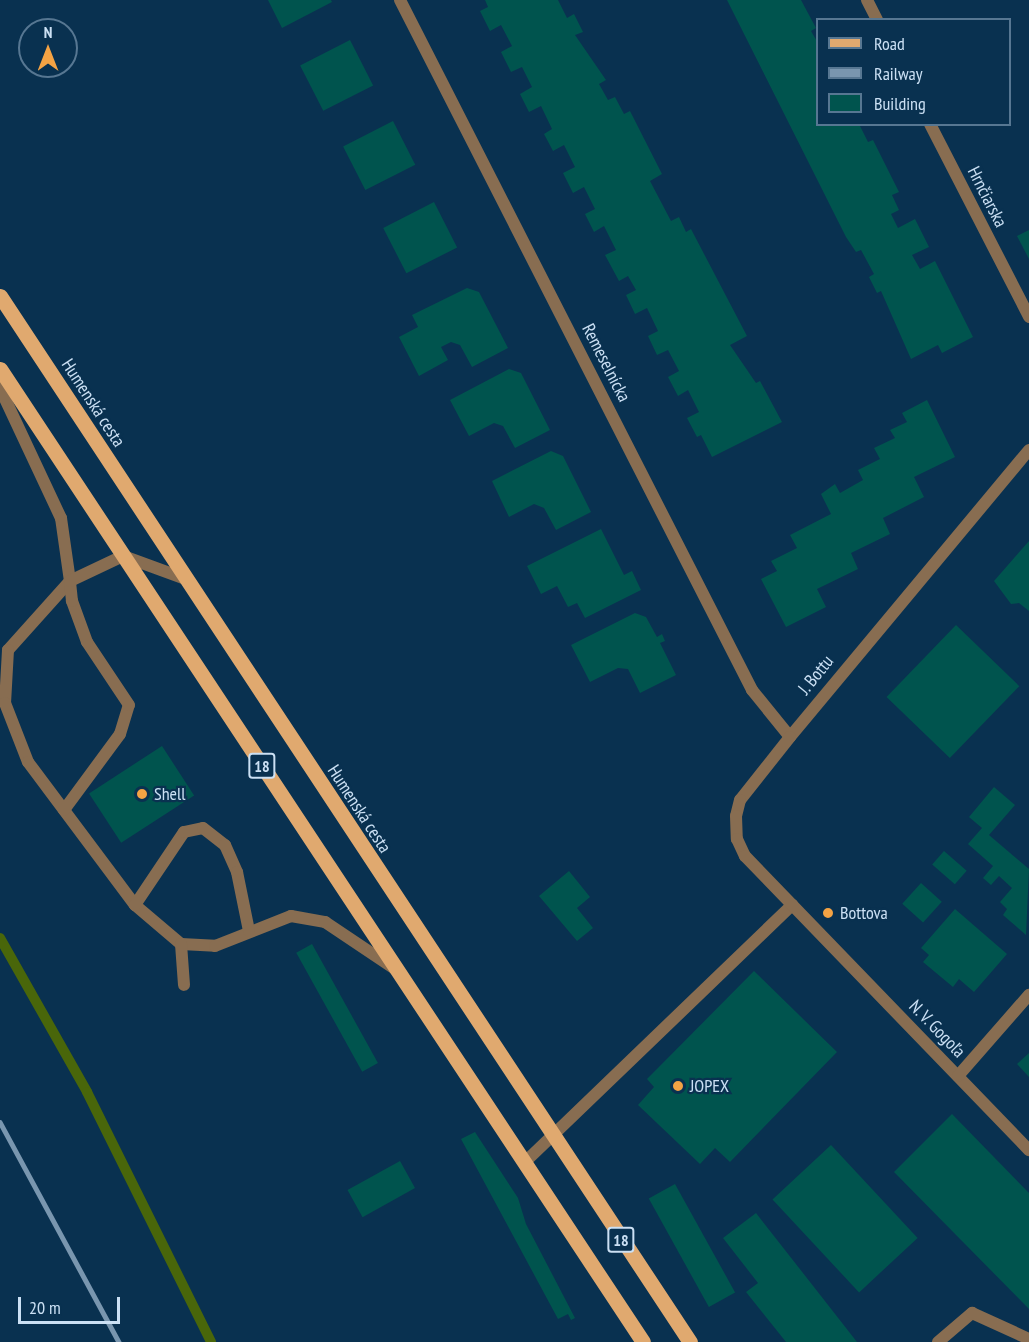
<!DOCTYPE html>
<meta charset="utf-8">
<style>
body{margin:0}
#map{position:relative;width:1029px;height:1342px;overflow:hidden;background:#093150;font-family:"PT Sans Narrow",sans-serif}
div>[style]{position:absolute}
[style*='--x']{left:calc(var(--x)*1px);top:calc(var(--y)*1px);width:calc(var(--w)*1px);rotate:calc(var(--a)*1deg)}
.stream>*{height:10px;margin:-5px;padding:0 5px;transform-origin:5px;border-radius:5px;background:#49660a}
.building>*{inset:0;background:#00544e;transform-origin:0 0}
.service>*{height:12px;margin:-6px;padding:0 6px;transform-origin:6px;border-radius:6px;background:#886d51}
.minor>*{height:12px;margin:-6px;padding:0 6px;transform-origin:6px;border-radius:6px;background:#886d51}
.primary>*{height:15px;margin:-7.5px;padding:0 7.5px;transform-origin:7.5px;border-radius:7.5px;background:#e0a96f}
.rail>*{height:4.5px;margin:-2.25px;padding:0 2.25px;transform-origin:2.25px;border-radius:2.25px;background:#7996af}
.dots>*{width:16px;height:16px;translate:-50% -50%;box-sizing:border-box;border:3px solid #093150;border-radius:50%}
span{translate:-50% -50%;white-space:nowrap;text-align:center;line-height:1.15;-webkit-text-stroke:4.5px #093150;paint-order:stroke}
.shield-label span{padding:2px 4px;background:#093150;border:2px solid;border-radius:4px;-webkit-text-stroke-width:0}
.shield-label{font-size:16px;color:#cbe0f4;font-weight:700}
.street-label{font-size:18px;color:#cbe0f4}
.poi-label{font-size:18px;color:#cbe0f4}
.left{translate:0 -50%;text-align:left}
.legend{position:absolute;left:816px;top:18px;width:195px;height:108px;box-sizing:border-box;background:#093150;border:2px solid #577792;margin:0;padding:8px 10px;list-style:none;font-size:18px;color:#cbe0f4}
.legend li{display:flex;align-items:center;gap:12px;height:30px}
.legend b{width:30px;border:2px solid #577792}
.north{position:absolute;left:18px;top:18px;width:60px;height:60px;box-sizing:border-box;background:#093150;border:2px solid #577792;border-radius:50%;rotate:0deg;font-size:16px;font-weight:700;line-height:24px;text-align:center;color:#cbe0f4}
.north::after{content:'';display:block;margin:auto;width:21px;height:27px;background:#f4a344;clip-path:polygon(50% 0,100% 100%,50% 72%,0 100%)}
.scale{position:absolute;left:18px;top:1297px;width:102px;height:27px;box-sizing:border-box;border:3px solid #cbe0f4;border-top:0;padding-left:8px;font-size:18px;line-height:21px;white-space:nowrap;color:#cbe0f4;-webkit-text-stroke:4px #093150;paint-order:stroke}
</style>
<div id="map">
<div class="stream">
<div style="--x:0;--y:938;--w:177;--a:60.5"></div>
<div style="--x:87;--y:1092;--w:279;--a:63.6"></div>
</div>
<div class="building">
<div style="clip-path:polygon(268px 0,331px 0,332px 2px,282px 28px)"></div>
<div style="clip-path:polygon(485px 0,558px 0,567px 18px,574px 14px,583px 32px,575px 35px,606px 80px,599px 84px,608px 100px,615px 97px,624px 114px,630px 111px,662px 174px,650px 181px,671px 221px,679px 217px,686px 232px,691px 229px,747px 336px,730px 345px,756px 383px,760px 381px,782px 422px,712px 457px,701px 435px,697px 437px,687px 418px,699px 412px,688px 390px,678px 396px,668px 377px,679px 371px,668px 350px,657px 355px,648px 336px,658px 331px,647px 308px,635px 314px,626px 295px,636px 290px,628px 276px,619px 281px,605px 255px,616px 250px,604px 226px,594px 232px,585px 214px,595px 209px,584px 187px,573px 193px,563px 173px,575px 167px,564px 145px,553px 151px,544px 134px,552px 129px,541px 106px,529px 112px,520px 94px,532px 87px,522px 67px,511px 72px,501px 52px,512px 46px,501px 25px,490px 31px,480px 11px,488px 7px)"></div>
<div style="clip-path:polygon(727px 0,801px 0,816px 28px,811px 31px,818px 43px,818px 124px,859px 124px,868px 142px,873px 140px,899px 192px,892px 195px,899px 210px,891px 214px,898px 228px,915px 219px,929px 247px,912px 255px,920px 269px,935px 261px,973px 337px,942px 353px,938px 345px,911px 359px,881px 291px,877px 293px,869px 277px,874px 274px,861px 250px,856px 252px,846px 237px)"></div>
<div style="left:350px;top:40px;width:51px;height:56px;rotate:63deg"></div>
<div style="left:393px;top:121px;width:49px;height:56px;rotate:63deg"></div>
<div style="left:434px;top:202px;width:51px;height:57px;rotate:63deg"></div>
<div style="clip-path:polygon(1029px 230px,1029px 259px,1017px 236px)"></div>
<div style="clip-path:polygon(467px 288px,479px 292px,508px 348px,472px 367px,460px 345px,451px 342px,441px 347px,448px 360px,419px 376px,399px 337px,418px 327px,412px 315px)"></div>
<div style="clip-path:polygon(509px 369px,521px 373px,550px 430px,515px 448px,503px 426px,494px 423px,469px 436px,450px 400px)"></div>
<div style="clip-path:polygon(927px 400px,955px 457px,914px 477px,924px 497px,883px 518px,890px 534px,851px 553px,858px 569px,817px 589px,826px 607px,786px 627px,761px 579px,777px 571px,771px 561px,797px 548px,790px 535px,831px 514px,821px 494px,835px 484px,840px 493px,863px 480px,858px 470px,880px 459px,874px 448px,895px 438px,890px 430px,907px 422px,902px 413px)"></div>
<div style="clip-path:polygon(551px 451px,563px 456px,591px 512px,556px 530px,544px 508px,534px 504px,509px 517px,492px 481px)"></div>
<div style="clip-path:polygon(601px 529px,624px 575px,632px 571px,641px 590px,585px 618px,577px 603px,568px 607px,557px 586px,541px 594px,527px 566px)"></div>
<div style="clip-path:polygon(1029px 541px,1029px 611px,1019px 603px,1011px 604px,994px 581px)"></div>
<div style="clip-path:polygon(635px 613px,646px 617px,657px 637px,662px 634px,665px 641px,660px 643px,676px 675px,640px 693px,628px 669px,618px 668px,590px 682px,571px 645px)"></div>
<div style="left:956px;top:625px;width:88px;height:100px;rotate:44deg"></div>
<div style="left:162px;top:746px;width:59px;height:87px;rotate:57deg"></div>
<div style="clip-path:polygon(994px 787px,1015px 805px,989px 835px,1029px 869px,1026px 935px,1003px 915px,1007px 909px,1000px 902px,1012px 888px,999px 876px,991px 885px,983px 878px,993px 866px,968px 844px,982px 828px,969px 817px)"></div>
<div style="left:944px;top:851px;width:30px;height:18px;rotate:41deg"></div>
<div style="clip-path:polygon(569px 871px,590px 897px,577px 908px,593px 928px,577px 941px,539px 896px)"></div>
<div style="left:921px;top:883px;width:28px;height:28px;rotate:42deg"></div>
<div style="clip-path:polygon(955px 909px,1007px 954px,974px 992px,959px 979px,953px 987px,923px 962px,929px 955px,921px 948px)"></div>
<div style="left:312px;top:944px;width:136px;height:18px;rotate:61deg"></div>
<div style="clip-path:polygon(754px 971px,837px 1052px,730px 1162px,715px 1148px,700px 1164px,638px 1105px,654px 1087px,647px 1079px)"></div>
<div style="clip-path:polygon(1029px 1053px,1029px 1077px,1017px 1064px)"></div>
<div style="clip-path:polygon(952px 1114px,1029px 1193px,1029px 1309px,894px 1172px)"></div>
<div style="clip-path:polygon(475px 1132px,518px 1198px,526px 1224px,575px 1318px,571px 1320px,568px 1314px,558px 1319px,461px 1139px)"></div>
<div style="left:831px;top:1145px;width:127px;height:80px;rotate:47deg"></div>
<div style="left:400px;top:1161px;width:31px;height:60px;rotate:61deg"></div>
<div style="left:675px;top:1184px;width:124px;height:30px;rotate:61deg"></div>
<div style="clip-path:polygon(756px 1213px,821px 1296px,857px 1342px,786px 1342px,746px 1292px,758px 1283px,723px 1238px)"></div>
</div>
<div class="service">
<div style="--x:0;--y:388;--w:144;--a:64.9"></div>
<div style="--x:61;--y:518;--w:64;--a:81.9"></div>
<div style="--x:70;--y:581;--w:93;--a:131.9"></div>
<div style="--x:8;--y:650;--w:53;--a:93.2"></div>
<div style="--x:5;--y:703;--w:63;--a:68.7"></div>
<div style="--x:28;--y:762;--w:179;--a:53.2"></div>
<div style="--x:135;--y:905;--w:60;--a:40.3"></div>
<div style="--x:181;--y:944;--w:34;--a:3"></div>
<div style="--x:215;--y:946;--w:82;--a:-21.5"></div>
<div style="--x:291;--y:916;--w:35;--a:10"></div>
<div style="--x:325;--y:922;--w:84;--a:33.9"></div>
<div style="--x:64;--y:810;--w:94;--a:-53.6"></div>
<div style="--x:120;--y:734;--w:30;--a:-73"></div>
<div style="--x:129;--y:705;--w:76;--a:-123.7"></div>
<div style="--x:87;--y:642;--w:44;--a:-110.1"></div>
<div style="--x:72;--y:601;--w:20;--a:-96"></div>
<div style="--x:70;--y:581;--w:59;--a:-25.3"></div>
<div style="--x:123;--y:556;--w:64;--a:20.1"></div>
<div style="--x:135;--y:905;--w:88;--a:-56.1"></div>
<div style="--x:184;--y:832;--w:19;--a:-12"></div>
<div style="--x:203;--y:828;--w:28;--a:38"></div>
<div style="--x:225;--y:845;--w:30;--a:66"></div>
<div style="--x:237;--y:872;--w:60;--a:78.5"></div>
<div style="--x:181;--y:944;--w:41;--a:85.8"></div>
<div style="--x:525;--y:1162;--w:371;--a:-43.9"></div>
<div style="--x:938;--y:1342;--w:45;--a:-40.5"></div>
<div style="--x:972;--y:1313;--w:63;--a:24.5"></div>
</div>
<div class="minor">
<div style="--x:400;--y:0;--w:775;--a:62.97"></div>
<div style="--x:752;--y:690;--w:60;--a:51"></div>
<div style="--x:867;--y:0;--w:22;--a:63"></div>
<div style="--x:930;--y:124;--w:217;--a:62.8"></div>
<div style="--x:1029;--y:450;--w:373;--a:129.8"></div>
<div style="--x:790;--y:737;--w:80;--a:128.4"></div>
<div style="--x:740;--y:800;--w:16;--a:104"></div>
<div style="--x:736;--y:816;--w:23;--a:88"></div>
<div style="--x:737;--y:839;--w:19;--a:65"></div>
<div style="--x:745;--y:856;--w:409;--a:46"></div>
<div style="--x:958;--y:1076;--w:108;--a:-48.8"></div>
</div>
<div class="primary">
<div style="--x:0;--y:296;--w:1253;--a:56.59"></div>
<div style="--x:0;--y:369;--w:1166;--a:56.54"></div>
</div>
<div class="rail">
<div style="--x:0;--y:1122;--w:250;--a:61.6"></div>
</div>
<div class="dots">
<div style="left:142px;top:794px;background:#f4a344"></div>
<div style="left:828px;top:913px;background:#f4a344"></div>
<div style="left:678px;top:1086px;background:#f4a344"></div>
</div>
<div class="shield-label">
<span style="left:262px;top:766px">18</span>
<span style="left:621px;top:1240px">18</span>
</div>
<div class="street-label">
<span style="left:987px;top:197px;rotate:63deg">Hrnčiarska</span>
<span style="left:606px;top:363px;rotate:63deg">Remeselnícka</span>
<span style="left:93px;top:403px;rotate:57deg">Humenská cesta</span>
<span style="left:816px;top:675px;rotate:-51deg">J. Bottu</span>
<span style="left:359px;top:809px;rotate:57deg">Humenská cesta</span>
<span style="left:937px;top:1029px;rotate:46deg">N. V. Gogoľa</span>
</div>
<div class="poi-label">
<span class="left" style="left:154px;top:794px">Shell</span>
<span class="left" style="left:840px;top:913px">Bottova</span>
<span class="left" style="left:690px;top:1086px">JOPEX</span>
</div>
<ul class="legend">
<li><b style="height:8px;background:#e0a96f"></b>Road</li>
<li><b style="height:8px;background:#7996af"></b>Railway</li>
<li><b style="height:16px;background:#00544e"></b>Building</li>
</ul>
<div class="north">N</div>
<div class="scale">20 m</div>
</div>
